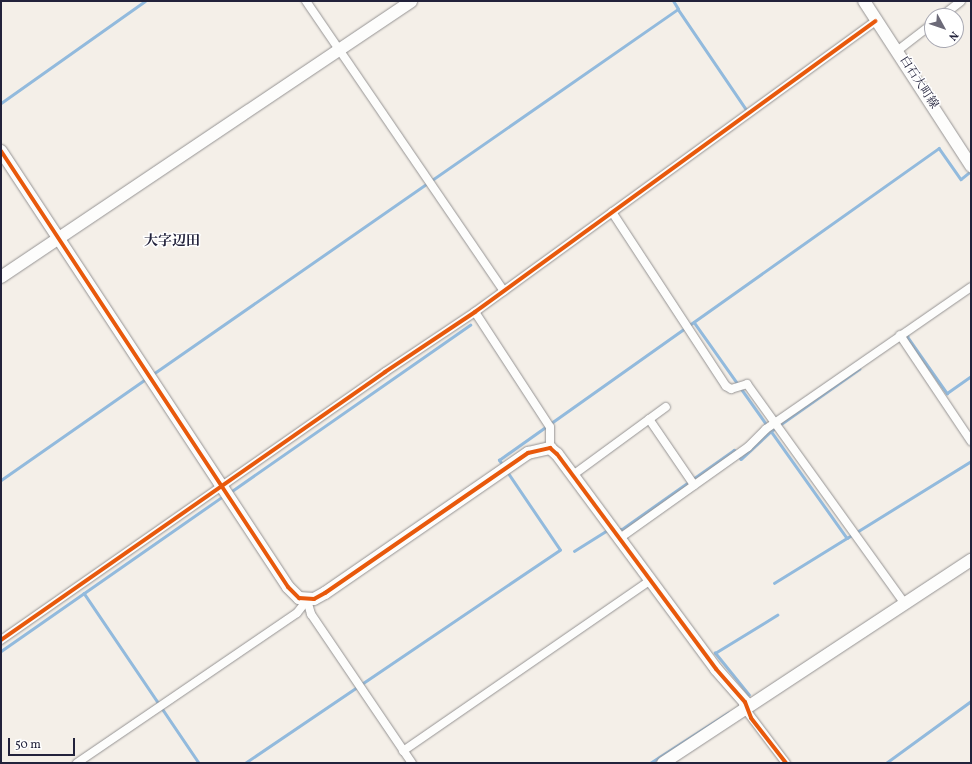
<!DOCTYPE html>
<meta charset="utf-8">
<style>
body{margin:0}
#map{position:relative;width:972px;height:764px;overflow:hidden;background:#f4efe8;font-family:Vollkorn,"Noto Serif JP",serif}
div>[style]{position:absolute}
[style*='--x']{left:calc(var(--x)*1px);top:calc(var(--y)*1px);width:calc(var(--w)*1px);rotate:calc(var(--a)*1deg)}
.stream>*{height:2.5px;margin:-1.25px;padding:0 1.25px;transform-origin:1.25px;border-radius:1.25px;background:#92badd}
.roads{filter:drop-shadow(0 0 1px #959393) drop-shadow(0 0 1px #959393)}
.street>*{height:8px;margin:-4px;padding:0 4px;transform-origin:4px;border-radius:4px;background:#fdfdfc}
.secondary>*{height:12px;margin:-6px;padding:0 6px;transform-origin:6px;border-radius:6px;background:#fdfdfc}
.cycleway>*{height:4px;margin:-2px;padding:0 2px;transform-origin:2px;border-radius:2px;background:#e8590c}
span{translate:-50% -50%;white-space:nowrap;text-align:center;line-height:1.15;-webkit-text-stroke:3px #fff;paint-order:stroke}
.street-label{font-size:12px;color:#22223b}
.quarter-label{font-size:14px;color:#22223b;font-weight:700}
.frame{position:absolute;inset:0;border:2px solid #22223b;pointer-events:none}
.north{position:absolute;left:924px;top:8px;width:40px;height:40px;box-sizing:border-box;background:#fff;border:1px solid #a7a7b1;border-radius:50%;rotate:130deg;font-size:11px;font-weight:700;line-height:16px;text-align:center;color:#22223b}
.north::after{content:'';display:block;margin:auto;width:14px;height:18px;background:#6c6a78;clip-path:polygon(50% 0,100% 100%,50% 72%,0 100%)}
.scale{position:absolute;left:8px;top:738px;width:67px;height:18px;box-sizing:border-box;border:2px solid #22223b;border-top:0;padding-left:5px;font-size:12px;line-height:14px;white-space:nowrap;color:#22223b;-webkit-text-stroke:3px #fff;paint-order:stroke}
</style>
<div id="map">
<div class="stream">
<div style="--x:678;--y:9;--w:121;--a:55.8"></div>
<div style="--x:1;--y:103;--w:176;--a:-35.3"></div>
<div style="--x:694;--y:322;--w:126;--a:54.7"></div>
<div style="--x:904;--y:338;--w:4;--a:-34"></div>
<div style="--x:907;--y:336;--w:70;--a:54.9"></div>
<div style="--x:947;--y:393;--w:29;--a:-35"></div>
<div style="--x:153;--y:374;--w:639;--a:-34.81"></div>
<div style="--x:678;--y:9;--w:9;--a:-122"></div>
<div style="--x:771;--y:431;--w:131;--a:54.6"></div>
<div style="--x:847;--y:538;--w:146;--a:-31.8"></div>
<div style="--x:503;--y:466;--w:7;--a:-124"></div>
<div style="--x:499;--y:460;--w:539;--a:-35.34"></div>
<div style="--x:939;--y:148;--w:38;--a:55"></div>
<div style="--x:961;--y:179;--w:13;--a:-39"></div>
<div style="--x:1;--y:480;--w:178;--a:-34.9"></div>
<div style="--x:229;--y:493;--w:294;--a:-34.9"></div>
<div style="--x:618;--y:529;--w:4;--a:0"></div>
<div style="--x:622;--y:529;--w:137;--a:-35.2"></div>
<div style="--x:734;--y:450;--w:11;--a:52"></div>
<div style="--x:741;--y:459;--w:41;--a:-43"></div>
<div style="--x:771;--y:431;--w:108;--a:-35.2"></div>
<div style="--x:574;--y:551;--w:39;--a:-32"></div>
<div style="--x:774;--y:583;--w:86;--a:-31.7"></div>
<div style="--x:84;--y:593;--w:205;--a:55.9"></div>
<div style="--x:1;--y:651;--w:271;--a:-34.9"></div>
<div style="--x:749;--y:695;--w:54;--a:-129"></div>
<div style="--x:715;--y:653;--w:73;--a:-31.5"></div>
<div style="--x:245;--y:763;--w:380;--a:-34.1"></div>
<div style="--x:560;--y:550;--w:94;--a:-124.2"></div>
<div style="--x:650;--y:763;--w:93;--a:-32.7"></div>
<div style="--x:886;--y:763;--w:105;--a:-36.1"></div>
</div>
<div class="roads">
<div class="street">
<div style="--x:306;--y:1;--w:351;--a:55.7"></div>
<div style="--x:942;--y:16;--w:24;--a:-38"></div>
<div style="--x:897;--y:51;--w:44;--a:-37.6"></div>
<div style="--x:612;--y:212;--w:208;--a:56.8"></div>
<div style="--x:726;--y:386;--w:6;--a:31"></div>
<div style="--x:731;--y:389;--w:17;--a:-17"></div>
<div style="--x:747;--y:384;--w:271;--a:54.3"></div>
<div style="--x:475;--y:312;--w:137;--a:56.9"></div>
<div style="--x:550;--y:427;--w:21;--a:90"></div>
<div style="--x:900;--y:335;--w:128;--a:56.2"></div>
<div style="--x:649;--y:419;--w:80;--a:55.7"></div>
<div style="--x:573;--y:475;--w:115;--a:-36.2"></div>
<div style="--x:620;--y:538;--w:157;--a:-35.4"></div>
<div style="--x:748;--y:447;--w:25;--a:-45"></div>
<div style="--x:766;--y:429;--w:249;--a:-34.7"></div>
<div style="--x:307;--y:600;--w:15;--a:74"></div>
<div style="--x:311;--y:614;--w:180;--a:55.9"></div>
<div style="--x:1;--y:640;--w:468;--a:-34.9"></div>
<div style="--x:385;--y:372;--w:108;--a:-33.7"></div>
<div style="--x:475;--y:312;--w:495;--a:-36"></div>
<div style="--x:746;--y:710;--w:66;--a:53"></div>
<div style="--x:403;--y:751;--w:301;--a:-34.6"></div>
<div style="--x:77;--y:763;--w:266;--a:-34.3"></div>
<div style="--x:297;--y:613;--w:16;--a:-52"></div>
</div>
<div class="secondary">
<div style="--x:864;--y:1;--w:197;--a:57"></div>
<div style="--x:1;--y:151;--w:522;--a:56.64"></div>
<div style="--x:288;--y:587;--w:16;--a:45"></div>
<div style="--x:299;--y:598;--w:15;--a:4"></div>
<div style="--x:314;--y:599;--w:13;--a:-29"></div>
<div style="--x:325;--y:593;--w:247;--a:-34.6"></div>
<div style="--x:528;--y:453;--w:23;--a:-13"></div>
<div style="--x:550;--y:448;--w:9;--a:41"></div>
<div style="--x:557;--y:454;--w:267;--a:53.5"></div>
<div style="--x:716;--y:669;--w:44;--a:48.7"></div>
<div style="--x:745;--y:702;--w:8;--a:83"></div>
<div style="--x:1;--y:277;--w:494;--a:-33.9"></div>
<div style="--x:663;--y:763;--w:369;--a:-33.4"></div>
</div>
</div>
<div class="cycleway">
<div style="--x:1;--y:151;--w:522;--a:56.64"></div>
<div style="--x:288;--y:587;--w:16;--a:45"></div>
<div style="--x:299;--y:598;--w:15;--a:4"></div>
<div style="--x:314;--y:599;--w:13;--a:-29"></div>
<div style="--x:325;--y:593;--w:247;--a:-34.6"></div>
<div style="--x:528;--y:453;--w:23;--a:-13"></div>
<div style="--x:550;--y:448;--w:9;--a:41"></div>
<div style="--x:557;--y:454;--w:267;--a:53.5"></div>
<div style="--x:716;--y:669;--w:44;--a:48.7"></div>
<div style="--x:745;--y:702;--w:17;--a:69"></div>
<div style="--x:751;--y:718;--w:57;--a:52.1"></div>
<div style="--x:1;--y:640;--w:468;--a:-34.9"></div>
<div style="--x:385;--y:372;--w:108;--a:-33.7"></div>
<div style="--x:475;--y:312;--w:495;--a:-36"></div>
</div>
<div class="street-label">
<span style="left:918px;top:83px;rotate:57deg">白石大町線</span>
</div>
<div class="quarter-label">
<span style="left:172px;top:242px">大字辺田</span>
</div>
<div class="frame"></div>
<div class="north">N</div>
<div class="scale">50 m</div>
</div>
